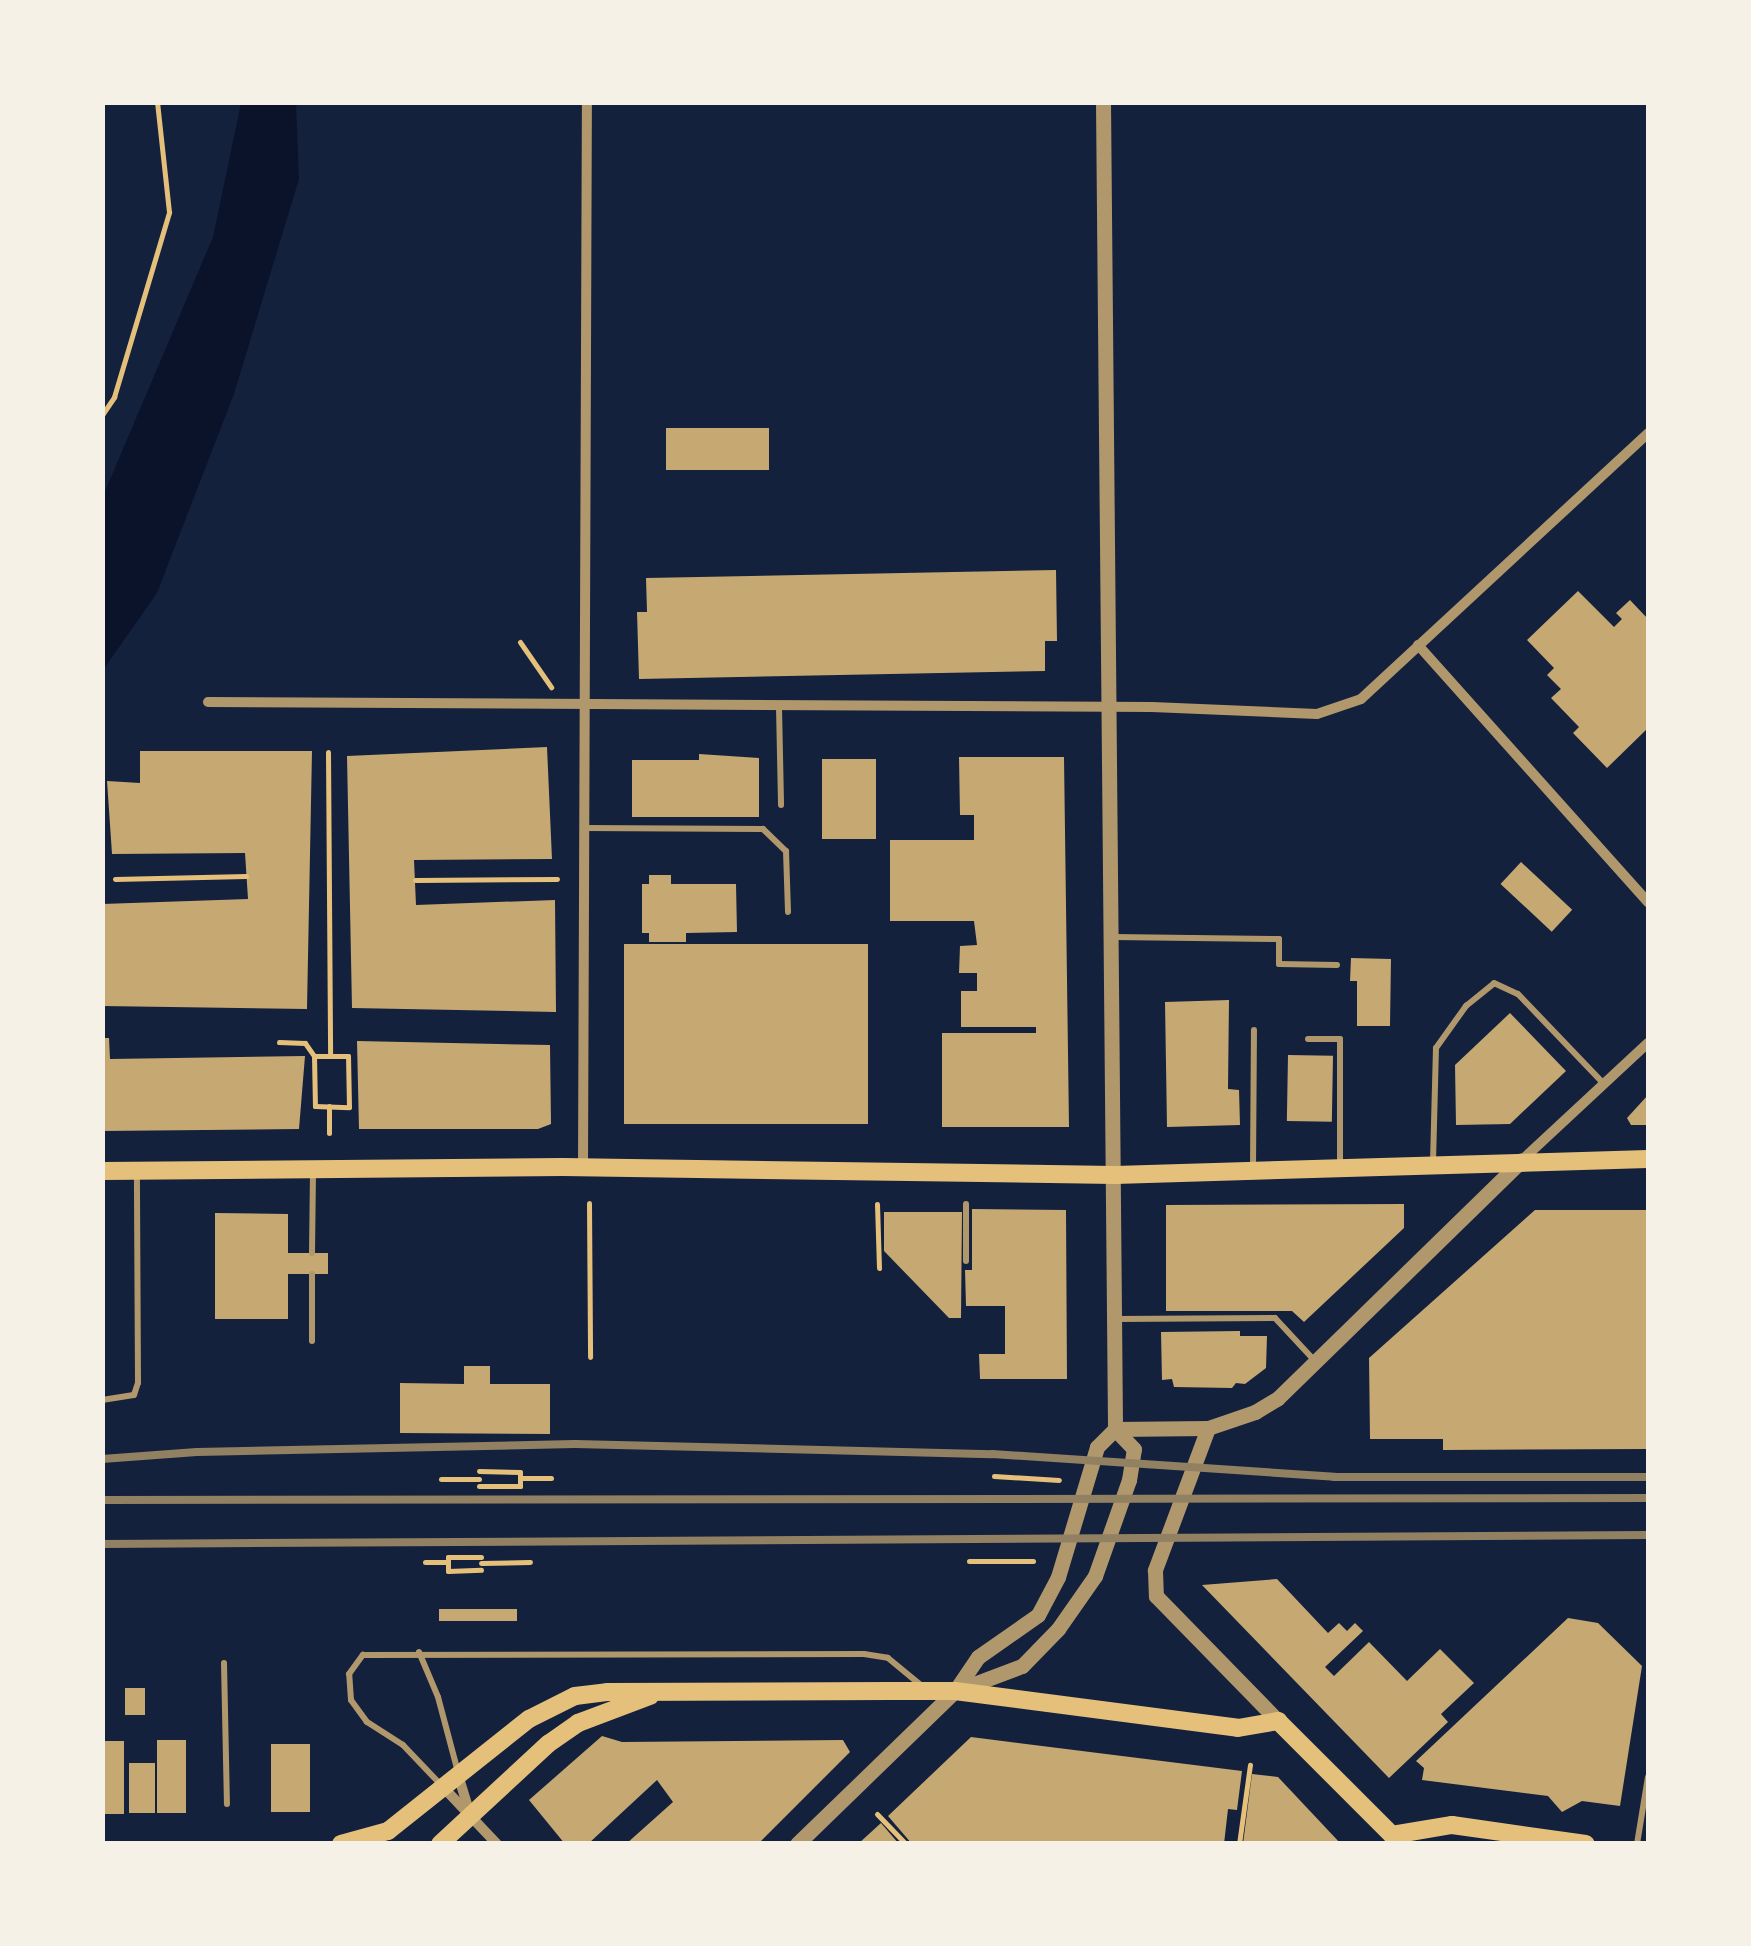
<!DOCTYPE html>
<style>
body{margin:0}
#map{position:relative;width:1751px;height:1946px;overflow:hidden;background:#14213d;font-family:Literata,serif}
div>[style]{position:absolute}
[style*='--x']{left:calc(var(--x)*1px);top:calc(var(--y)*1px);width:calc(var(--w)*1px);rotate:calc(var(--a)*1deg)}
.water>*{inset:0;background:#0b132b}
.building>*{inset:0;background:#c6a872;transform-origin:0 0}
.path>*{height:5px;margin:-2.5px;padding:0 2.5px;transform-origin:2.5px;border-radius:2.5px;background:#e5c07b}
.service>*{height:6px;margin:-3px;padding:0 3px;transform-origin:3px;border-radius:3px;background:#b1986c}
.minor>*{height:10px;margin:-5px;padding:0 5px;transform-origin:5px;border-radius:5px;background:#b1986c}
.tertiary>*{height:15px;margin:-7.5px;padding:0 7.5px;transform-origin:7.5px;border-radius:7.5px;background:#b1986c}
.secondary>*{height:18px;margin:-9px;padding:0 9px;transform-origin:9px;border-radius:9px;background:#e5c07b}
.rail>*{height:8px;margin:-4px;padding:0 4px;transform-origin:4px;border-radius:4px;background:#918062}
span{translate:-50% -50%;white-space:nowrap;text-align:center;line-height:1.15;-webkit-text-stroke:10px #f6f1e7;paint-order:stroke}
.frame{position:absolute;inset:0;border:105px solid #f6f1e7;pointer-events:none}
</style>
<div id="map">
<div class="water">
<div style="clip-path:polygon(241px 103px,296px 103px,299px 179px,234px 394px,157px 593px,103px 670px,103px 496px,213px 237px)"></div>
</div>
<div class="building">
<div style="left:666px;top:428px;width:103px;height:42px"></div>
<div style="clip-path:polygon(1056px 570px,1057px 641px,1045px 641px,1045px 671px,639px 679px,637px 612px,647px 612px,646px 578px)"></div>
<div style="clip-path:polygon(1578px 591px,1614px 627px,1622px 619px,1616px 613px,1630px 600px,1648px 619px,1648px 728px,1607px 768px,1573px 733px,1579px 727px,1551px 698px,1561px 689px,1547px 675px,1554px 668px,1527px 640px)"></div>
<div style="clip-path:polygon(547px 747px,552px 859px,414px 860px,416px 905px,555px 900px,556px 1012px,352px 1008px,347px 756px)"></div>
<div style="clip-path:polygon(140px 751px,312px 751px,307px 1009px,102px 1006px,102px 904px,248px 899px,245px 853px,112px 854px,107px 781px,140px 783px)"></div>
<div style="clip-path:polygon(699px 754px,759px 758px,759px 817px,632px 817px,632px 760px,699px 760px)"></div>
<div style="clip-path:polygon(959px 757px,1064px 757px,1069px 1127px,942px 1127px,942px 1033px,1036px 1033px,1036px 1027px,961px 1027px,961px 991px,977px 991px,977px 973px,959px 973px,960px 946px,977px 945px,974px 921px,890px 921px,890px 840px,974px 840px,974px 815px,960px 815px)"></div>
<div style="left:822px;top:759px;width:54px;height:80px"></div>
<div style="left:1521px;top:862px;width:70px;height:30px;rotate:43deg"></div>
<div style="clip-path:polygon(649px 875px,671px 875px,671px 884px,736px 884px,737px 932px,686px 933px,686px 942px,649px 942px,649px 933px,642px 933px,642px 884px,649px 884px)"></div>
<div style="left:868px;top:944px;width:180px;height:244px;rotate:90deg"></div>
<div style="clip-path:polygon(1351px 958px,1391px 959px,1390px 1026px,1357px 1026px,1357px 981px,1350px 981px)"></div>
<div style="clip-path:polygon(1229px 1000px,1228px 1089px,1239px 1090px,1240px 1125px,1167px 1127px,1165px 1002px)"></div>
<div style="clip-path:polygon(1510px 1013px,1566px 1071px,1510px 1124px,1456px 1125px,1455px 1065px)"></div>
<div style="clip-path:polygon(102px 1038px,109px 1038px,110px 1059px,305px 1056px,299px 1129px,102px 1131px)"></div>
<div style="clip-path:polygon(357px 1041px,550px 1045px,551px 1124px,538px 1129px,359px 1129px)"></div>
<div style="left:1288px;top:1055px;width:45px;height:66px;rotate:1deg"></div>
<div style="clip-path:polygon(1648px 1095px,1648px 1125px,1631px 1125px,1627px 1118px)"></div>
<div style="clip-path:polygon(1404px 1204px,1404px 1228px,1304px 1322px,1292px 1311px,1166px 1311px,1166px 1205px)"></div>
<div style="clip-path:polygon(972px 1209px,1066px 1210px,1067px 1379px,980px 1379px,979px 1354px,1005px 1354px,1005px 1306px,966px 1306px,965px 1270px,972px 1270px)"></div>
<div style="clip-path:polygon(1535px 1210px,1648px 1210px,1648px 1449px,1443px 1450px,1443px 1439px,1370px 1439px,1369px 1358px)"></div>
<div style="clip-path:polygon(884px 1212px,962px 1212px,961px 1318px,949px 1318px,884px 1251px)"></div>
<div style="clip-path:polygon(215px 1213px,288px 1214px,288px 1253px,328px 1253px,328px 1274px,288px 1274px,288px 1319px,215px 1319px)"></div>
<div style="clip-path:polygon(1240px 1331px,1240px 1336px,1267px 1336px,1266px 1368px,1245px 1384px,1236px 1383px,1232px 1388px,1174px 1387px,1172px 1379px,1162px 1380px,1161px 1332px)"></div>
<div style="clip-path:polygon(464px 1366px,490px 1366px,490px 1384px,550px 1384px,550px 1434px,400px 1433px,400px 1383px,464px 1384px)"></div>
<div style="clip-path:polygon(1277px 1579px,1328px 1633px,1339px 1623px,1347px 1631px,1355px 1623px,1363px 1631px,1325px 1667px,1334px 1676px,1369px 1642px,1407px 1681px,1440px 1649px,1474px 1683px,1441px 1714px,1448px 1722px,1389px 1778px,1202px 1585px)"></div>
<div style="left:439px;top:1609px;width:78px;height:12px"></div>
<div style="clip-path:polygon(1568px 1618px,1598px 1623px,1642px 1666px,1620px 1806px,1582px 1801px,1562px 1812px,1548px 1796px,1422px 1780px,1424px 1768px,1416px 1761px)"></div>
<div style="left:125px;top:1688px;width:20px;height:27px"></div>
<div style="clip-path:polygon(602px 1736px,622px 1742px,843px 1740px,850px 1752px,758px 1844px,626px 1844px,673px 1802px,657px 1780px,588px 1844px,565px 1844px,529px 1800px)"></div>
<div style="clip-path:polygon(971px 1737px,1242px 1771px,1237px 1810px,1228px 1809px,1224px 1844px,912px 1844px,888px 1816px)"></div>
<div style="left:157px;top:1740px;width:29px;height:73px"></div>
<div style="left:124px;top:1741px;width:73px;height:22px;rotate:90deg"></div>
<div style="left:310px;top:1744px;width:68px;height:39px;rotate:90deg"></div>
<div style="left:129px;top:1763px;width:26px;height:50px"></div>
<div style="clip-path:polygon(1252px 1774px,1278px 1777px,1341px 1844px,1243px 1844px)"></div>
<div style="clip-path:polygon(881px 1823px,899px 1844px,858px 1844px)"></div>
</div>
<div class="path">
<div style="--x:102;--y:415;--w:22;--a:-56"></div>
<div style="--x:114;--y:397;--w:193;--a:-73.4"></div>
<div style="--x:169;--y:212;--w:111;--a:-96.2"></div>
<div style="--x:520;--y:642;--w:55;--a:55.4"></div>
<div style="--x:328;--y:752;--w:304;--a:89.6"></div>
<div style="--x:330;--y:1056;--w:16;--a:180"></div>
<div style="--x:314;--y:1056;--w:50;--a:88.9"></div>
<div style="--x:315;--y:1106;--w:34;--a:2"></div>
<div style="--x:349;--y:1107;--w:51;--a:-91.1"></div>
<div style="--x:348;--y:1056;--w:18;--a:180"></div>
<div style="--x:115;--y:879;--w:131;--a:-1.3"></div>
<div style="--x:415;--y:880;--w:142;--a:-0.4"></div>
<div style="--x:279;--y:1042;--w:26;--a:2"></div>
<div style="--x:305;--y:1043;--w:16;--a:55"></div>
<div style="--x:329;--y:1106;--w:27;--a:90"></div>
<div style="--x:589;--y:1203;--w:154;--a:89.6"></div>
<div style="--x:877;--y:1204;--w:64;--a:88.2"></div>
<div style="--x:479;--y:1471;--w:41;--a:1.4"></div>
<div style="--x:520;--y:1472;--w:6;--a:90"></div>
<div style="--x:520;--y:1478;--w:31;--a:0"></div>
<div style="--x:994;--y:1476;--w:65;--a:3.5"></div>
<div style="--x:441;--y:1479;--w:38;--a:0"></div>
<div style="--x:479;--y:1486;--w:41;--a:0"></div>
<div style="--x:520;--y:1486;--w:8;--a:-90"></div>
<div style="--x:481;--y:1557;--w:33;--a:180"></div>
<div style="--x:448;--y:1557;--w:14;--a:90"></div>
<div style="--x:448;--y:1571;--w:33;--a:-2"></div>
<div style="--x:969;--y:1561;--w:64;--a:0"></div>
<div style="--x:425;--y:1562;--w:23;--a:0"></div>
<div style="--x:481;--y:1563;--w:49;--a:-1.2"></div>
<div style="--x:877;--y:1814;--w:42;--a:46"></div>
<div style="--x:1239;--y:1844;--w:80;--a:-82.1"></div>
</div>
<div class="service">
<div style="--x:779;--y:707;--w:98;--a:88.8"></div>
<div style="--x:584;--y:828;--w:179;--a:0.3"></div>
<div style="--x:763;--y:829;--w:32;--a:44"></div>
<div style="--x:786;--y:851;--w:61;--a:88.1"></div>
<div style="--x:1113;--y:937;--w:166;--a:0.7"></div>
<div style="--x:1279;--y:939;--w:25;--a:90"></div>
<div style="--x:1279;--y:964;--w:58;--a:1"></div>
<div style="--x:1308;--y:1039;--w:32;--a:0"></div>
<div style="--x:1340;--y:1039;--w:126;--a:90"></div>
<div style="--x:1433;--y:1162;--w:114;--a:-88.5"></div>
<div style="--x:1436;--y:1048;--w:52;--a:-54.5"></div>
<div style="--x:1466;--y:1006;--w:36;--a:-39"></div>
<div style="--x:1494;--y:983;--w:26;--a:25"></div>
<div style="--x:1518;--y:994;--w:124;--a:46.3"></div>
<div style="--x:1253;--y:1169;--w:139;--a:-89.6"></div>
<div style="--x:966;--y:1204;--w:57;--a:90"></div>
<div style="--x:312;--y:1253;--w:79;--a:-89.3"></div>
<div style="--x:312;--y:1274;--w:67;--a:90"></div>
<div style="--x:1116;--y:1319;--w:159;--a:-0.4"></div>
<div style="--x:1275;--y:1318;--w:57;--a:47.1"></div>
<div style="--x:102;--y:1400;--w:32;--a:-9"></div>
<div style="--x:134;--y:1395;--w:13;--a:-72"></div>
<div style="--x:138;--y:1383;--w:211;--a:-90.3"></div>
<div style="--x:419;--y:1652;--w:49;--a:67.1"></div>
<div style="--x:438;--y:1697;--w:78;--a:75.1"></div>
<div style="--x:224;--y:1663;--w:141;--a:88.8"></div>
<div style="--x:443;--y:1787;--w:58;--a:-133.6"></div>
<div style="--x:403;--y:1745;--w:43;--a:-147.4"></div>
<div style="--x:367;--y:1722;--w:27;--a:-126"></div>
<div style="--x:351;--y:1700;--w:26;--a:-94"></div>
<div style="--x:349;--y:1674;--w:24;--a:-54"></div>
<div style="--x:363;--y:1655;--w:501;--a:-0.11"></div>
<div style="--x:864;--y:1654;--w:24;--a:9"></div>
<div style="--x:888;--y:1658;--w:45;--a:39.6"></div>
<div style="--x:1637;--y:1844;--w:68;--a:-80.7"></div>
</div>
<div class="minor">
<div style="--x:1418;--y:645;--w:345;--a:48.2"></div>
<div style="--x:208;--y:702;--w:944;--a:0.3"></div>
<div style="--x:1152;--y:707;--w:165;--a:2.4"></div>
<div style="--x:1317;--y:714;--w:46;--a:-18.8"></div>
<div style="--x:1361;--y:699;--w:391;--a:-42.8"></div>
<div style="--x:1522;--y:1160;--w:172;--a:-42.9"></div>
<div style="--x:583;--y:1168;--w:1066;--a:-89.79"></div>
<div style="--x:459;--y:1778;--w:34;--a:73"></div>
<div style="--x:444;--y:1788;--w:77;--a:46.6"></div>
</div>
<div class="tertiary">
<div style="--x:1103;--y:102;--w:1327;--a:89.48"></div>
<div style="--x:1208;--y:1428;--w:152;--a:110.5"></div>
<div style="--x:1155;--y:1570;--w:26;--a:88"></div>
<div style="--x:1156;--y:1596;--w:175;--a:45.7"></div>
<div style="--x:1115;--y:1429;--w:93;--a:-0.6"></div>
<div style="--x:1208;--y:1428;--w:50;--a:-18.8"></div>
<div style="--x:1255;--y:1412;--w:26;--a:-31"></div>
<div style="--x:1277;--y:1399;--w:342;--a:-44.3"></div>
<div style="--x:958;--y:1690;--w:68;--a:-20.6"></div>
<div style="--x:1022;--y:1666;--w:52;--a:-45.8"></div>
<div style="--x:1058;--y:1629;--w:65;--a:-55.1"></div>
<div style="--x:1095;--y:1576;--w:102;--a:-70.5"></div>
<div style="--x:1129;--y:1480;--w:31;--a:-81"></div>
<div style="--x:1134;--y:1449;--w:28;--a:-134"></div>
<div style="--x:797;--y:1844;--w:220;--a:-44.1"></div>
<div style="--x:955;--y:1691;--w:41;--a:-55.9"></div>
<div style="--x:978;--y:1657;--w:73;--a:-35"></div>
<div style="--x:1038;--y:1615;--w:43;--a:-62.2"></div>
<div style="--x:1058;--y:1577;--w:136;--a:-73.3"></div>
<div style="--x:1097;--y:1447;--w:25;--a:-45"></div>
</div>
<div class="secondary">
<div style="--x:102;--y:1171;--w:461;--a:-0.5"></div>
<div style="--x:563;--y:1167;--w:552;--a:0.83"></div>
<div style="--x:1115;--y:1175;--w:533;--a:-1.72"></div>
<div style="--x:341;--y:1844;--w:49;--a:-15.5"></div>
<div style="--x:388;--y:1831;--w:180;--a:-38.5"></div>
<div style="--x:529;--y:1719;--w:51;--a:-26.6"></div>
<div style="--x:575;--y:1696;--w:32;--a:-7"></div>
<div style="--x:607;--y:1692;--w:284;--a:-0.2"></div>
<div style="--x:891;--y:1691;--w:64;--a:0"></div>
<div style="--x:955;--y:1691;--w:285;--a:7.4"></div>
<div style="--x:1238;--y:1728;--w:41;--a:-9.9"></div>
<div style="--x:1278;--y:1721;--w:161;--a:45"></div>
<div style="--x:1392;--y:1835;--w:61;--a:-9.5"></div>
<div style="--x:1452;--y:1825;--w:135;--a:8.1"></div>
<div style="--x:440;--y:1844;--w:147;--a:-42.8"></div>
<div style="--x:548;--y:1744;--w:37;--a:-35"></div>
<div style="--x:578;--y:1723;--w:77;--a:-20.6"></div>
</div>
<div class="rail">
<div style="--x:102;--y:1459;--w:95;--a:-4.2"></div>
<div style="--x:197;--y:1452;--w:378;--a:-1.2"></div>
<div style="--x:575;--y:1444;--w:417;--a:1.4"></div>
<div style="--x:992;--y:1454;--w:343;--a:3.8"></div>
<div style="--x:1334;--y:1477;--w:314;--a:0"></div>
<div style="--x:102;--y:1500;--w:1546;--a:-0.07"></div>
<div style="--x:102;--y:1544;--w:1546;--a:-0.33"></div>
</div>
<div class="frame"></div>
</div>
